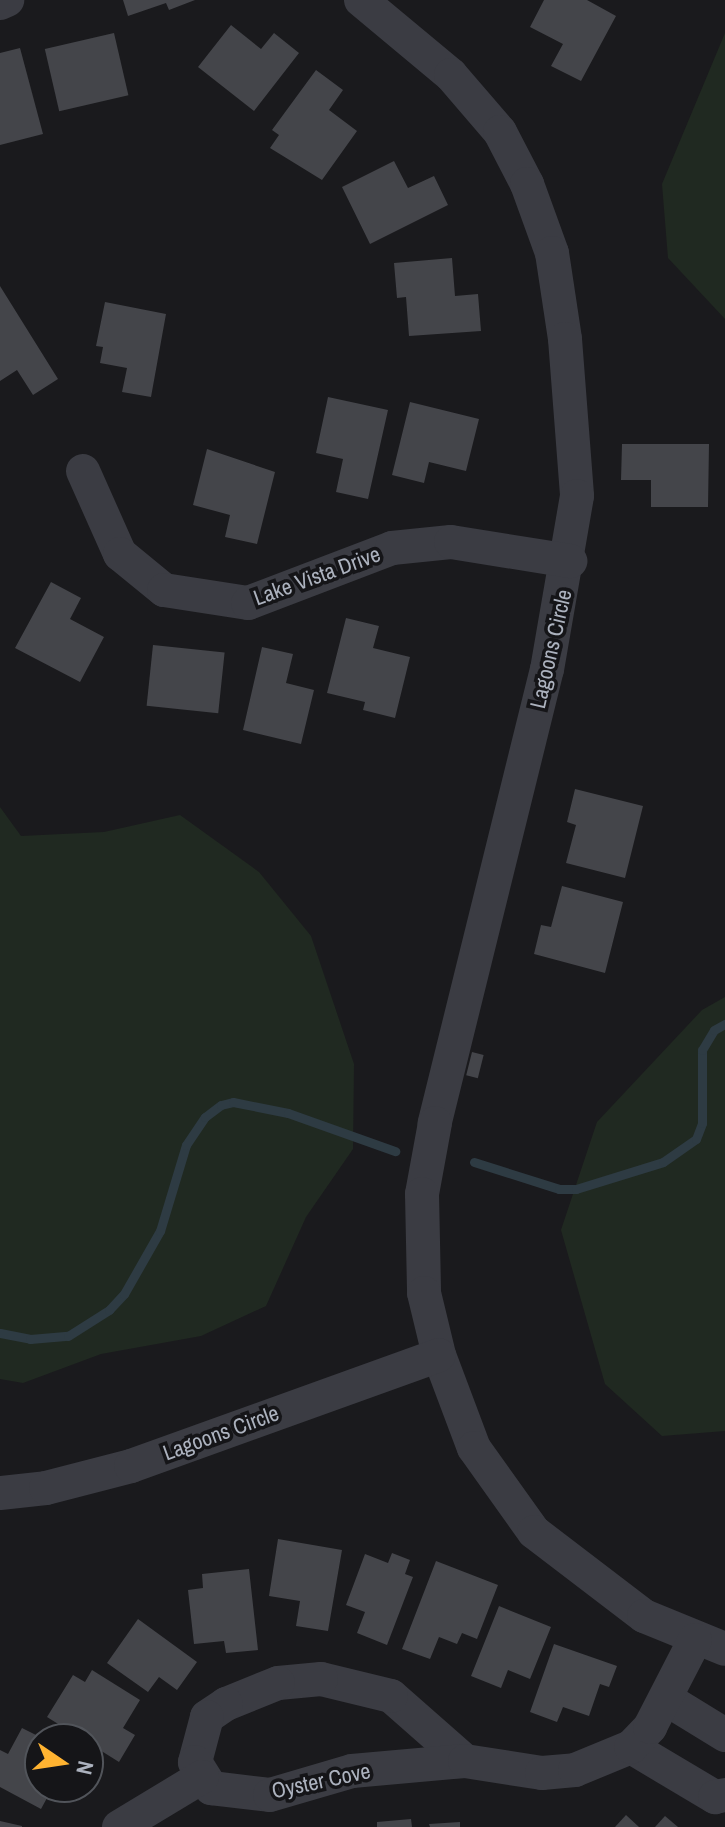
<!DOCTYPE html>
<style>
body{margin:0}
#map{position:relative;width:725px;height:1827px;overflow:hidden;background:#1a1a1d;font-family:"Archivo Narrow",sans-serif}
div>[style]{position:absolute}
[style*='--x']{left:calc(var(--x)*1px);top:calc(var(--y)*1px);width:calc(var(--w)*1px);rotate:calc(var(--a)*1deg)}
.green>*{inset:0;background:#202921}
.stream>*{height:9px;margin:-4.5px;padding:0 4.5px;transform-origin:4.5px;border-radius:4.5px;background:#2e3b43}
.building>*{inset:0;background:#44454a;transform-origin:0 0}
.minor>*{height:34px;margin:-17px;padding:0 17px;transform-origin:17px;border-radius:17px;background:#3b3c43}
span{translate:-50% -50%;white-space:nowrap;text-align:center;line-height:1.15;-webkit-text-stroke:7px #151518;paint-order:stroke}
.street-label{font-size:22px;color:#acb2be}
.north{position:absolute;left:24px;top:1723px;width:80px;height:80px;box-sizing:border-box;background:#151518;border:2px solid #51545a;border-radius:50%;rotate:103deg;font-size:22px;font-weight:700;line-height:32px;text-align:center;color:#acb2be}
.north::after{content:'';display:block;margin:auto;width:28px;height:36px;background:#ffb331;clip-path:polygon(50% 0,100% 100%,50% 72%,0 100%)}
</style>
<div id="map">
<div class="green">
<div style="clip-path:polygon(725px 33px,725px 319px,668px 258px,662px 184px)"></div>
<div style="clip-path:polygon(0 807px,21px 836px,104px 832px,180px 815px,259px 872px,311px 936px,354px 1064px,353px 1149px,306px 1217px,266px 1306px,201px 1336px,101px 1354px,23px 1383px,0 1379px)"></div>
<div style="clip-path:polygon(725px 997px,725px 1431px,662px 1436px,605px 1384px,561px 1230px,597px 1122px,702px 1010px)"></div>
</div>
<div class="stream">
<div style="--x:474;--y:1162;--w:89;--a:17.6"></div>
<div style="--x:559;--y:1189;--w:17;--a:0"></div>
<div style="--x:576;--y:1189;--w:91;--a:-17.2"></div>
<div style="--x:663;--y:1162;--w:40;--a:-34.9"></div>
<div style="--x:696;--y:1139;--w:17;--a:-69"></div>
<div style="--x:702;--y:1123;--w:73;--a:-90"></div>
<div style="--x:702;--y:1050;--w:23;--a:-59"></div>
<div style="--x:714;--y:1030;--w:13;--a:-29"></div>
<div style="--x:0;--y:1333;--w:31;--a:11"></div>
<div style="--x:30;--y:1339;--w:38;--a:-5"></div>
<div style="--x:68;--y:1336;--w:49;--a:-32.4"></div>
<div style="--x:109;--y:1310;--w:22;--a:-47"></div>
<div style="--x:124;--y:1294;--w:73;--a:-60.3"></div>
<div style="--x:160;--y:1231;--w:90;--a:-73.2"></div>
<div style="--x:186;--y:1145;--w:34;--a:-56"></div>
<div style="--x:205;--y:1117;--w:20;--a:-37"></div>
<div style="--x:221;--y:1105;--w:12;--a:-14"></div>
<div style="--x:233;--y:1102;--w:56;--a:11.3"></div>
<div style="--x:288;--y:1113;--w:114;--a:19.6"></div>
</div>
<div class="building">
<div style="clip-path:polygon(123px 0,195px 0,169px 10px,166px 3px,128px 16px)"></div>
<div style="clip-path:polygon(544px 0,587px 0,616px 16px,581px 81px,551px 66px,563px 44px,530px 27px)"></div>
<div style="clip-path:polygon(231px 25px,261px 49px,274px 33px,299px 53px,254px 111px,198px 67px)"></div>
<div style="left:114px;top:33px;width:64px;height:71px;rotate:77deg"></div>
<div style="clip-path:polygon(20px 48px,43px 134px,0 145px,0 53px)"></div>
<div style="clip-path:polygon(316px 70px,343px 90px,329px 110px,357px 131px,322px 180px,270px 148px,279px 135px,272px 130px)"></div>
<div style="clip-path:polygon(394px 161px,408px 188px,434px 176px,448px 205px,370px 244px,342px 187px)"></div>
<div style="clip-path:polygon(452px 258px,455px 296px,478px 294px,481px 331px,409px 336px,406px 297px,397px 298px,394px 263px)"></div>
<div style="clip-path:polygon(0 286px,58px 379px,33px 395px,17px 370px,0 381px)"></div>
<div style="clip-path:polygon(105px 302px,166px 314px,151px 397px,122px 392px,127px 368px,100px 363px,103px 347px,96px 346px)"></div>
<div style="clip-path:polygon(328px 397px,388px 410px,368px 499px,336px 492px,343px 459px,316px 453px)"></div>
<div style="clip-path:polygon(410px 402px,479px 419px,466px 471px,429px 462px,424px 483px,392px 475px)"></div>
<div style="clip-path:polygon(622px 444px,709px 444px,708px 507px,651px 507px,651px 480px,621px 480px)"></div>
<div style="clip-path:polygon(207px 449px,275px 472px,257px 544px,225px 537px,230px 515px,193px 505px)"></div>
<div style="clip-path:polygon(51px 582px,81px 598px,70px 619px,104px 637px,80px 682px,15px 648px)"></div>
<div style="clip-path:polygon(346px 618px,379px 626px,373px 648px,410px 657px,395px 718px,363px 710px,365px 702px,327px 693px)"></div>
<div style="left:153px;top:645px;width:72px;height:61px;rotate:6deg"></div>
<div style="clip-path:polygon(262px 647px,293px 654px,286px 683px,314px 690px,301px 744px,243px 730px)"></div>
<div style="clip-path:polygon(575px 789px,643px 806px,625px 878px,566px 863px,576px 825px,567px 822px)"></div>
<div style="clip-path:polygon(562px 886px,623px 902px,605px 973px,534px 954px,541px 925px,551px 927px)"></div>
<div style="left:472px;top:1052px;width:12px;height:24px;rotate:14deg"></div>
<div style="clip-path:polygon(278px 1539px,342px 1550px,328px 1631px,296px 1626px,300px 1601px,269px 1596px)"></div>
<div style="clip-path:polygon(392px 1553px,410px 1560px,405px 1574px,413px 1577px,387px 1645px,357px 1633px,365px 1612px,346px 1605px,365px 1554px,388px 1563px)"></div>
<div style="clip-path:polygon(436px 1561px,498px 1585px,477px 1639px,462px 1633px,457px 1644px,439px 1637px,430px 1659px,402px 1649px)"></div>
<div style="clip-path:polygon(249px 1569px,258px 1650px,226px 1653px,224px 1641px,194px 1644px,188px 1590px,203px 1588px,202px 1574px)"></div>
<div style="clip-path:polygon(499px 1606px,551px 1627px,530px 1679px,508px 1670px,501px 1688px,471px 1676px)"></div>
<div style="clip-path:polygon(138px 1619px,197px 1662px,177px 1690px,159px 1677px,148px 1692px,107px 1663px)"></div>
<div style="clip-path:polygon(554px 1644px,617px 1666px,609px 1687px,600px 1684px,589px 1716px,563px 1707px,557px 1722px,530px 1712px)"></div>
<div style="clip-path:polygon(92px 1670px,140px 1700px,123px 1728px,135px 1735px,119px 1762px,47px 1717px,73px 1675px,85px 1682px)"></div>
<div style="clip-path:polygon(22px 1728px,40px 1737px,40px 1787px,53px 1787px,41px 1809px,0 1787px,0 1750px,8px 1754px)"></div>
<div style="clip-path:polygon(88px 1763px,98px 1768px,88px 1786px)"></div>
<div style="clip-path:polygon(62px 1787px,87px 1787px,82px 1797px)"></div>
<div style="clip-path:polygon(626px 1815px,639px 1827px,615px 1827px)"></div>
<div style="clip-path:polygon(665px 1816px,678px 1827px,655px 1827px)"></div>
<div style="clip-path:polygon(411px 1819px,412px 1827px,377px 1827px,377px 1822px)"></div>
<div style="clip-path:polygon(0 1821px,22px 1826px,22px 1827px,0 1827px)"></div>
<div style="clip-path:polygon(460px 1822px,460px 1827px,430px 1827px,429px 1824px)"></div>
</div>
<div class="minor">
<div style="--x:361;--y:0;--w:117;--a:39.8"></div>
<div style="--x:451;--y:75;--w:75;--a:49.3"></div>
<div style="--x:500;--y:132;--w:59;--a:62.6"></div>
<div style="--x:527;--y:184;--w:73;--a:70.1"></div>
<div style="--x:552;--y:253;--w:87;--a:81.4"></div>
<div style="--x:565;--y:339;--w:157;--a:85.6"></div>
<div style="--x:577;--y:496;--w:176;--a:99.8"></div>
<div style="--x:547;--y:669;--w:468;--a:103.9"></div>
<div style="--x:435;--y:1123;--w:72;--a:100.4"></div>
<div style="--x:422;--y:1194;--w:99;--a:88.8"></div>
<div style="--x:424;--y:1293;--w:64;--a:76.4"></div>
<div style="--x:439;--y:1355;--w:99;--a:69.4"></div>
<div style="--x:474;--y:1448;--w:103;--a:54.5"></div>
<div style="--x:534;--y:1532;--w:138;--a:37.4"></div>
<div style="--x:644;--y:1616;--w:87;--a:22.2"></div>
<div style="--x:0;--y:3;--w:8;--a:-23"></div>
<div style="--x:83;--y:471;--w:91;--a:66"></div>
<div style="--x:120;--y:554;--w:57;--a:39.3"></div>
<div style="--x:164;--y:590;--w:85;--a:8.8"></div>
<div style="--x:248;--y:603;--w:154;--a:-20.9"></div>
<div style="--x:392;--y:548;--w:59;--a:-5.8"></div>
<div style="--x:451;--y:542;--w:121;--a:9.1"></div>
<div style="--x:0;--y:1493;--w:46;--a:-6.2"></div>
<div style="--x:46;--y:1488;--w:88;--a:-14.5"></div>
<div style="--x:131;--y:1466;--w:327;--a:-19.8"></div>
<div style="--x:668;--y:1700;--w:67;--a:31.6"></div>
<div style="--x:631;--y:1747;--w:98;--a:30.8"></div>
<div style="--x:715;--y:1797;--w:10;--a:-11"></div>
<div style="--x:465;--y:1761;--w:98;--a:-138.7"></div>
<div style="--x:391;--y:1696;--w:72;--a:-166.3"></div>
<div style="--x:321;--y:1679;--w:43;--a:174.7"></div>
<div style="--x:278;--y:1683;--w:56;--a:158"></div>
<div style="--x:226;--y:1704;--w:23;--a:146"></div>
<div style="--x:207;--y:1717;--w:47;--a:104.9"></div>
<div style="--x:195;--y:1762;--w:31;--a:58"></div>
<div style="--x:211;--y:1788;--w:59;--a:6.8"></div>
<div style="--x:270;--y:1795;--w:85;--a:-16.3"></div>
<div style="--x:352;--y:1771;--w:113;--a:-5.1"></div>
<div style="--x:465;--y:1761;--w:78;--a:8.9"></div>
<div style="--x:542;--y:1773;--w:33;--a:-5"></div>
<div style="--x:575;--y:1770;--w:61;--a:-22.3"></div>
<div style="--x:631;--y:1747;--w:28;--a:-46"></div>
<div style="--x:650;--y:1727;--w:98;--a:-62.7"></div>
<div style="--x:119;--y:1827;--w:97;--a:-31.1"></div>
</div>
<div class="street-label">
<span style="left:317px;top:576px;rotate:-20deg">Lake Vista Drive</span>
<span style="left:551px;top:649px;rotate:-77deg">Lagoons Circle</span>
<span style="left:221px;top:1433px;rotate:-20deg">Lagoons Circle</span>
<span style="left:321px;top:1781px;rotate:-12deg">Oyster Cove</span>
</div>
<div class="north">N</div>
</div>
